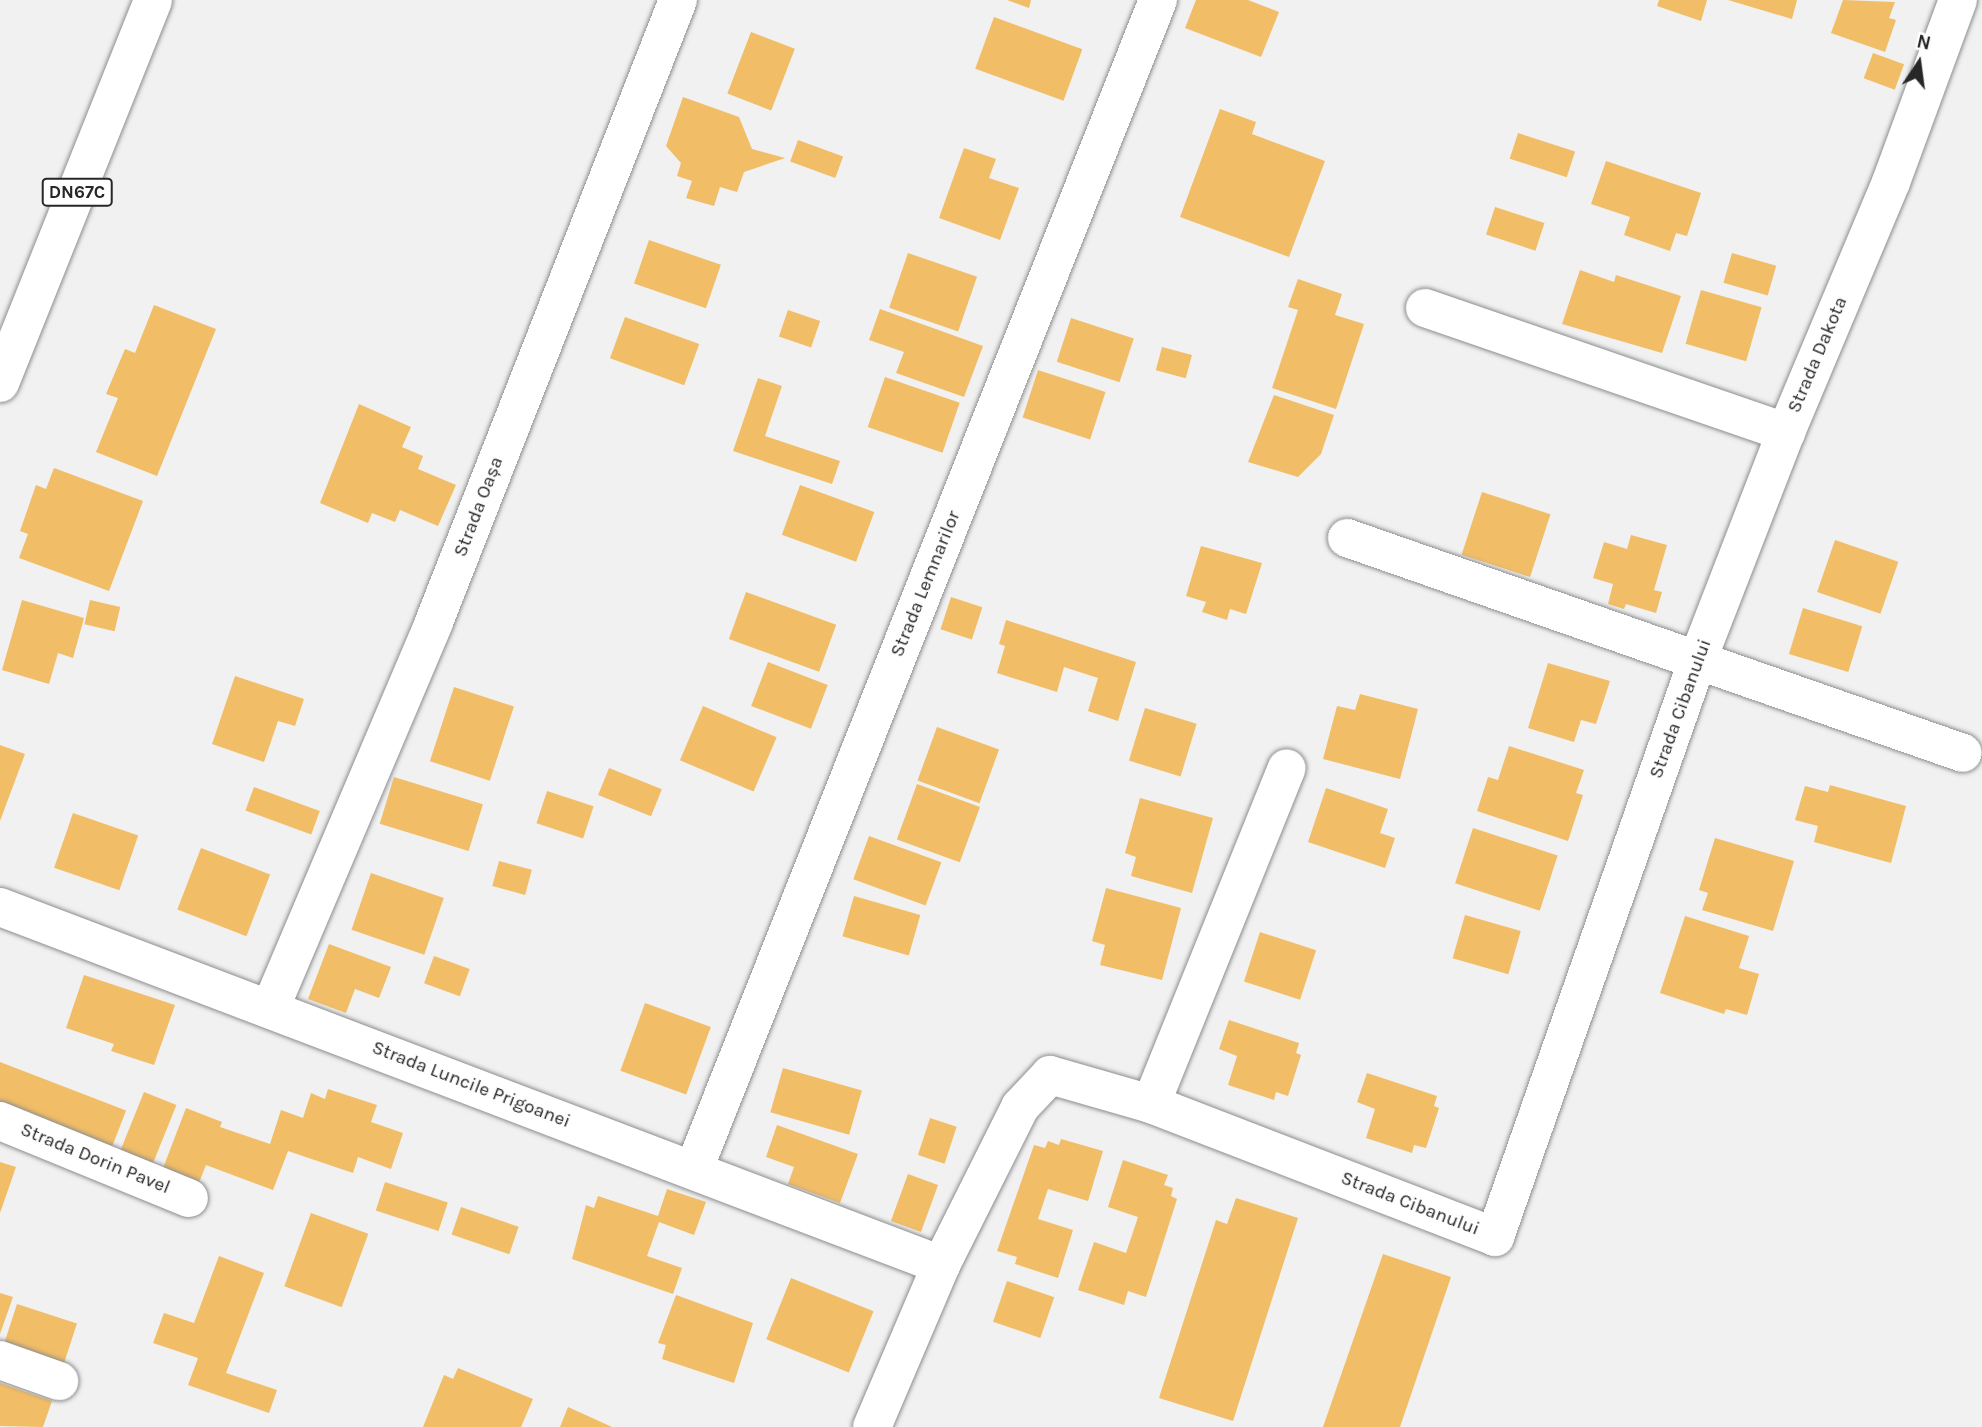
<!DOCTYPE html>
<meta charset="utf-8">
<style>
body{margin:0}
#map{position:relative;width:1982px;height:1427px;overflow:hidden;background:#f1f1f2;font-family:Karla,sans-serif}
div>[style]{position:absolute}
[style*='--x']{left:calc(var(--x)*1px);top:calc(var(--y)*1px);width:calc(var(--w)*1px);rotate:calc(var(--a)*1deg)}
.building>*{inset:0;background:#f1bd67;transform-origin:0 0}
.roads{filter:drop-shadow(0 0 2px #8c8d8e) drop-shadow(0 0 2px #8c8d8e)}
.minor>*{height:38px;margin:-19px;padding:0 19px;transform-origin:19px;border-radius:19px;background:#fff}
.major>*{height:38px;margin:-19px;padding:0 19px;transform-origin:19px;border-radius:19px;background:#fff}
span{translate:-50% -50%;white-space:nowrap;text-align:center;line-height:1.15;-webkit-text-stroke:5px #fefeff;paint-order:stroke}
.shield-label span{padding:2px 5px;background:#fefeff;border:2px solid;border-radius:5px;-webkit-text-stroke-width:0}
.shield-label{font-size:18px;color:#272727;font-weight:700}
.street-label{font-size:19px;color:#272727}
.north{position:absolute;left:1884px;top:28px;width:70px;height:70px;-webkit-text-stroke:5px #fefeff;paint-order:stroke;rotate:13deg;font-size:19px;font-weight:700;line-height:28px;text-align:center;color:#272727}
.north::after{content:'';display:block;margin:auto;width:24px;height:32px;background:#272727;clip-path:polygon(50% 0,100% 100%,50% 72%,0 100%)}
</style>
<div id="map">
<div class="building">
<div style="clip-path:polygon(1007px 0,1031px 0,1029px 8px)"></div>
<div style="clip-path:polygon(1196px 0,1248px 0,1279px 12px,1261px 57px,1185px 28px)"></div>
<div style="clip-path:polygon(1659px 0,1707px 0,1701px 21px,1657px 6px)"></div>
<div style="clip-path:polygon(1728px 0,1797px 0,1792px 19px)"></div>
<div style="clip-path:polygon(1843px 0,1895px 2px,1889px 18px,1896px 20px,1885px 52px,1831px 33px)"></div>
<div style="left:994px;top:17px;width:94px;height:55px;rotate:20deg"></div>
<div style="left:751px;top:32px;width:47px;height:66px;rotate:21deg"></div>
<div style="left:1873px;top:53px;width:33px;height:27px;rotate:20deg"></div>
<div style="clip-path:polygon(683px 97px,739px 117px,752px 149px,785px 158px,744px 172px,737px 192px,720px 187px,714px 206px,686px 198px,692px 181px,677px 176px,681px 163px,666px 146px)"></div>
<div style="clip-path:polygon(1220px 109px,1256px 122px,1252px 134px,1325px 161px,1289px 257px,1180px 217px)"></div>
<div style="left:1518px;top:133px;width:60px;height:27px;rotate:18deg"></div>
<div style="left:798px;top:140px;width:48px;height:23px;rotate:20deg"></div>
<div style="clip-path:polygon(964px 148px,996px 159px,989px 178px,1019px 188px,1000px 240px,939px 218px)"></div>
<div style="clip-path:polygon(1606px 161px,1701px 193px,1687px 236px,1676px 233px,1670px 251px,1624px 235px,1630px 217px,1591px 204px)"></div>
<div style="left:1495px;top:207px;width:52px;height:29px;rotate:18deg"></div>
<div style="left:649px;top:240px;width:76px;height:46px;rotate:19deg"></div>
<div style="left:908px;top:253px;width:73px;height:58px;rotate:19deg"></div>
<div style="left:1732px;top:253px;width:46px;height:31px;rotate:16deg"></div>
<div style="clip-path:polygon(1580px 270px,1614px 282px,1616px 275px,1681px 296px,1662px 353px,1562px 324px)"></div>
<div style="clip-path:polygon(1298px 279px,1342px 294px,1335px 315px,1364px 324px,1336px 409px,1272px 388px,1298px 310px,1288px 307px)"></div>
<div style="left:1701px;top:290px;width:63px;height:56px;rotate:16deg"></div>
<div style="clip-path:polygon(154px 305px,216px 329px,157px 476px,96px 452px,118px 398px,106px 394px,125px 349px,135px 353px)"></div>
<div style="clip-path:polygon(880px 309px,983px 346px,964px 397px,896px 373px,904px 352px,869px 340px)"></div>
<div style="left:788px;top:310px;width:34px;height:28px;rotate:19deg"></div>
<div style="left:625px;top:317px;width:79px;height:44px;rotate:20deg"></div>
<div style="left:1071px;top:318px;width:66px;height:46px;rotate:18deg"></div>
<div style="left:1162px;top:347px;width:31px;height:24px;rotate:15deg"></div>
<div style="left:1038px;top:370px;width:71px;height:50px;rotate:18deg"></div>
<div style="left:885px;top:377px;width:79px;height:53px;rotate:19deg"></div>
<div style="clip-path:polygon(758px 378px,782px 386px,765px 436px,840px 461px,832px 484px,733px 451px)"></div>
<div style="clip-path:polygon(1274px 395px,1334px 415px,1321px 454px,1298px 477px,1248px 462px)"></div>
<div style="clip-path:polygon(359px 404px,411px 427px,402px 447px,423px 456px,418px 469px,456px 485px,438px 526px,400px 510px,395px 522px,372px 513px,368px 523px,320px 503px)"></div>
<div style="clip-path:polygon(54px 468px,143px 501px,109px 591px,19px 558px,28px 534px,20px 531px,36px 485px,46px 489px)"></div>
<div style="left:800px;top:485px;width:79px;height:53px;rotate:20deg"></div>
<div style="left:1482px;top:492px;width:72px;height:66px;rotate:18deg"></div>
<div style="clip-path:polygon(1631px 535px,1667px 545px,1654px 590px,1662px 592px,1656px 613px,1626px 604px,1624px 609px,1608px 604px,1613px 584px,1593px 578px,1604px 542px,1627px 549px)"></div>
<div style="left:1835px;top:540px;width:67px;height:55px;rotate:19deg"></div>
<div style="clip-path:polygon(1201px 546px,1262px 563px,1246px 614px,1230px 609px,1227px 620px,1202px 612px,1206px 602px,1186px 596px)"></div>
<div style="left:746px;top:592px;width:96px;height:50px;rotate:20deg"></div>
<div style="left:951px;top:597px;width:33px;height:34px;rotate:18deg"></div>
<div style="clip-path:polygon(22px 600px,84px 618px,73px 658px,58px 653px,49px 684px,2px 670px)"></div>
<div style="left:90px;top:600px;width:31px;height:25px;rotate:13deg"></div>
<div style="left:1803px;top:608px;width:62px;height:48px;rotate:17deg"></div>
<div style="clip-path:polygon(1006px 620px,1136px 662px,1118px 721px,1088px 711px,1098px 678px,1064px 667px,1057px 692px,997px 673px,1005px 646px,999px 644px)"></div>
<div style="left:768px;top:662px;width:64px;height:47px;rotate:21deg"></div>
<div style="clip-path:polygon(1548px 663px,1610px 681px,1596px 724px,1581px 720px,1574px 742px,1528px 728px)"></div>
<div style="clip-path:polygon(235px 676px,304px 699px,295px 726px,278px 721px,264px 762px,212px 744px)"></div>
<div style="left:454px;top:687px;width:63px;height:78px;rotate:18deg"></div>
<div style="clip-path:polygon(1360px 694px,1418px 709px,1400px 779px,1323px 759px,1337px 706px,1355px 710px)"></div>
<div style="left:703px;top:706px;width:80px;height:59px;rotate:23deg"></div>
<div style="left:1145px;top:708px;width:54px;height:55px;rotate:17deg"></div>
<div style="left:937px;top:727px;width:66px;height:57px;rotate:20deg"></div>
<div style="clip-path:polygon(0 745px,25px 754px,0 821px)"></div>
<div style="clip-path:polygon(1509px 746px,1584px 770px,1576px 793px,1583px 795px,1568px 841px,1477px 811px,1488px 777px,1498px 780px)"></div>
<div style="left:609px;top:768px;width:57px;height:29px;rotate:22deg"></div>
<div style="left:394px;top:777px;width:93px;height:49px;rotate:17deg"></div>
<div style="left:917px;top:784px;width:67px;height:59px;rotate:20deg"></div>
<div style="clip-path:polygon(1830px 785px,1906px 806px,1891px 863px,1814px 842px,1818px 826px,1795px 820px,1805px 786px,1828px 792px)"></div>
<div style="left:254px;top:787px;width:70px;height:25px;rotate:20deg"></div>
<div style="clip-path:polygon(1326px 788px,1388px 809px,1380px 833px,1395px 838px,1385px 868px,1308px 842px)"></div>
<div style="left:547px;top:791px;width:49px;height:34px;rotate:18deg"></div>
<div style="clip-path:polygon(1140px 798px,1213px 818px,1192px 893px,1131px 876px,1136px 857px,1125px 853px)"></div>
<div style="left:73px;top:813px;width:69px;height:58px;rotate:19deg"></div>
<div style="left:1473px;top:828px;width:89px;height:58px;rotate:18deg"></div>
<div style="left:869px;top:836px;width:77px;height:46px;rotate:20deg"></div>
<div style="clip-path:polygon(1715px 838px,1794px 861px,1773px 931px,1702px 910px,1708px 893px,1699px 890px)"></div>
<div style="left:201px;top:848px;width:74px;height:66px;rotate:21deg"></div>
<div style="left:499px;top:861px;width:34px;height:26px;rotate:15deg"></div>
<div style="left:371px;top:873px;width:77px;height:60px;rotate:19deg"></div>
<div style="clip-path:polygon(1106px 888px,1181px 908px,1162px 980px,1100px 965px,1105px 945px,1092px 941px)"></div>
<div style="left:854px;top:896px;width:69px;height:42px;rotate:16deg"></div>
<div style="left:1465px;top:915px;width:58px;height:45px;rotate:16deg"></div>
<div style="clip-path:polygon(1685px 916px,1749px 936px,1739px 968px,1759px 974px,1747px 1015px,1726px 1009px,1724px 1014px,1660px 993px)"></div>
<div style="left:1260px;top:932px;width:59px;height:52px;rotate:18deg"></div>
<div style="clip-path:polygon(329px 944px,391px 967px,379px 998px,355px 989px,346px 1013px,308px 999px)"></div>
<div style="left:434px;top:956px;width:38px;height:29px;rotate:20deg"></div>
<div style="clip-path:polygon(84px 975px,175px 1005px,154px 1065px,111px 1051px,114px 1044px,66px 1028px)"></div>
<div style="left:645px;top:1003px;width:70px;height:72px;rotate:20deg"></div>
<div style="clip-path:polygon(1229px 1020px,1299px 1043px,1296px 1053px,1301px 1055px,1288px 1096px,1276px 1092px,1274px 1100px,1228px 1085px,1237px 1056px,1219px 1049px)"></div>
<div style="left:0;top:1062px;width:135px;height:43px;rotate:21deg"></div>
<div style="left:783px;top:1068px;width:82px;height:46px;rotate:16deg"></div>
<div style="clip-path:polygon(1367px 1073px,1437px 1096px,1434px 1106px,1439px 1108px,1426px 1148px,1414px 1145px,1412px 1153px,1366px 1138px,1375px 1109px,1357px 1102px)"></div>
<div style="clip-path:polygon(328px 1089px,377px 1105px,371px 1122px,403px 1133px,391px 1169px,358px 1157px,353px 1173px,288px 1151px,273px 1190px,206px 1165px,196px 1190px,160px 1176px,186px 1108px,222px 1122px,220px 1127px,270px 1144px,281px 1110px,303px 1118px,311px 1093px,325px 1099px)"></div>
<div style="left:144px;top:1092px;width:35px;height:63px;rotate:22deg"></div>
<div style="left:930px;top:1118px;width:28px;height:39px;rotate:18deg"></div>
<div style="clip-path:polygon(777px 1125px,858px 1154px,840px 1203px,788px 1184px,794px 1167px,766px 1157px)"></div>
<div style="clip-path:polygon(1061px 1139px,1103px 1151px,1088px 1201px,1048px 1189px,1038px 1219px,1073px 1230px,1058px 1278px,1015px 1264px,1017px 1257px,997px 1251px,1034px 1145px,1045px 1148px,1048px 1141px,1059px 1145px)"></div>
<div style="clip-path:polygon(1123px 1160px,1168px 1175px,1164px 1185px,1173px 1188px,1171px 1196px,1177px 1199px,1146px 1297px,1128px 1291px,1124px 1305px,1078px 1290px,1094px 1242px,1126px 1253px,1138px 1217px,1108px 1207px)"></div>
<div style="clip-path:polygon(0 1162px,16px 1167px,0 1213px)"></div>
<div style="left:908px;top:1174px;width:32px;height:50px;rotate:20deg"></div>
<div style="left:385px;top:1182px;width:66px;height:30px;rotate:18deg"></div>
<div style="clip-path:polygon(667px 1189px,706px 1202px,694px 1235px,659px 1222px,647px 1256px,682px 1268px,673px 1294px,572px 1259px,586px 1205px,594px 1208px,598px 1196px,658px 1216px)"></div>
<div style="clip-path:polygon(1236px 1198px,1298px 1218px,1233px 1421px,1159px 1398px,1216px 1220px,1227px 1224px)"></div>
<div style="left:461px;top:1207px;width:61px;height:29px;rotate:19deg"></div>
<div style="left:311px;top:1213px;width:61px;height:78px;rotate:20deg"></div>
<div style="clip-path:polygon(1383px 1254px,1451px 1277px,1400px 1427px,1323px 1427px)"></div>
<div style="clip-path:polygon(219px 1256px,264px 1273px,226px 1373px,277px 1390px,269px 1413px,188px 1385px,198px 1358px,153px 1343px,164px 1313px,194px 1323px)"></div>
<div style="left:791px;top:1278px;width:89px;height:66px;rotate:22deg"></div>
<div style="left:1007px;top:1281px;width:50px;height:43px;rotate:19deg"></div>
<div style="clip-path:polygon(0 1293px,13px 1297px,0 1334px)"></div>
<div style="clip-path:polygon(676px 1295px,753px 1323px,734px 1383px,662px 1359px,666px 1345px,658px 1343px)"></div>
<div style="left:17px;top:1304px;width:63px;height:42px;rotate:18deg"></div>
<div style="clip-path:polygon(458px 1368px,533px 1399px,521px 1427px,423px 1427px,444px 1375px,453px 1379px)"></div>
<div style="clip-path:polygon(0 1383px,52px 1401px,43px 1427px,0 1426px)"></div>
<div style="clip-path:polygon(568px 1407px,612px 1427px,560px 1427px)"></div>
</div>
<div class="roads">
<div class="minor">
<div style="--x:1425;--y:308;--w:382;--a:19"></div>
<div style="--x:1786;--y:432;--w:271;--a:-67.2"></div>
<div style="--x:1891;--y:182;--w:194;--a:-69.8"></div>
<div style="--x:1347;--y:538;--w:652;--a:19.24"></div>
<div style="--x:0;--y:907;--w:1007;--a:20.83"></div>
<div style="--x:270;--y:1009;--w:420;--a:-67"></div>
<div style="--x:434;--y:622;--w:668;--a:-68.58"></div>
<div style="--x:1151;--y:1104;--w:362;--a:-68"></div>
<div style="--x:0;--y:1121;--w:204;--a:22.2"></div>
<div style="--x:694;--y:1169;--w:1258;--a:-68.35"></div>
<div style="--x:0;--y:1360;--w:63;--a:19.6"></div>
<div style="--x:872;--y:1427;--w:176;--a:-66.9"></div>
<div style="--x:941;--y:1265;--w:177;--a:-63.4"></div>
<div style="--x:1020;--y:1107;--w:44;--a:-46.8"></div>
<div style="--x:1050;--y:1075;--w:105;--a:16"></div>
<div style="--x:1151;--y:1104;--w:369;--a:21.1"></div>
<div style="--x:1495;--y:1237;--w:613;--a:-70.65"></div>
<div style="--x:1698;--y:659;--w:243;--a:-68.8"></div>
</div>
<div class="major">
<div style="--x:0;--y:383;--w:412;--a:-68.2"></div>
</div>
</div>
<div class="shield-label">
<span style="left:77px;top:192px">DN67C</span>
</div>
<div class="street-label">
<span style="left:1818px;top:355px;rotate:-67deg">Strada Dakota</span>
<span style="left:479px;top:507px;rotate:-69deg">Strada Oașa</span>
<span style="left:926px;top:584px;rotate:-68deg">Strada Lemnarilor</span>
<span style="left:1681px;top:709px;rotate:-70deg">Strada Cibanului</span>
<span style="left:471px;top:1085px;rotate:21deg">Strada Luncile Prigoanei</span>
<span style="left:95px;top:1159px;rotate:22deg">Strada Dorin Pavel</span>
<span style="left:1410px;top:1204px;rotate:21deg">Strada Cibanului</span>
</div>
<div class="north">N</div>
</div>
